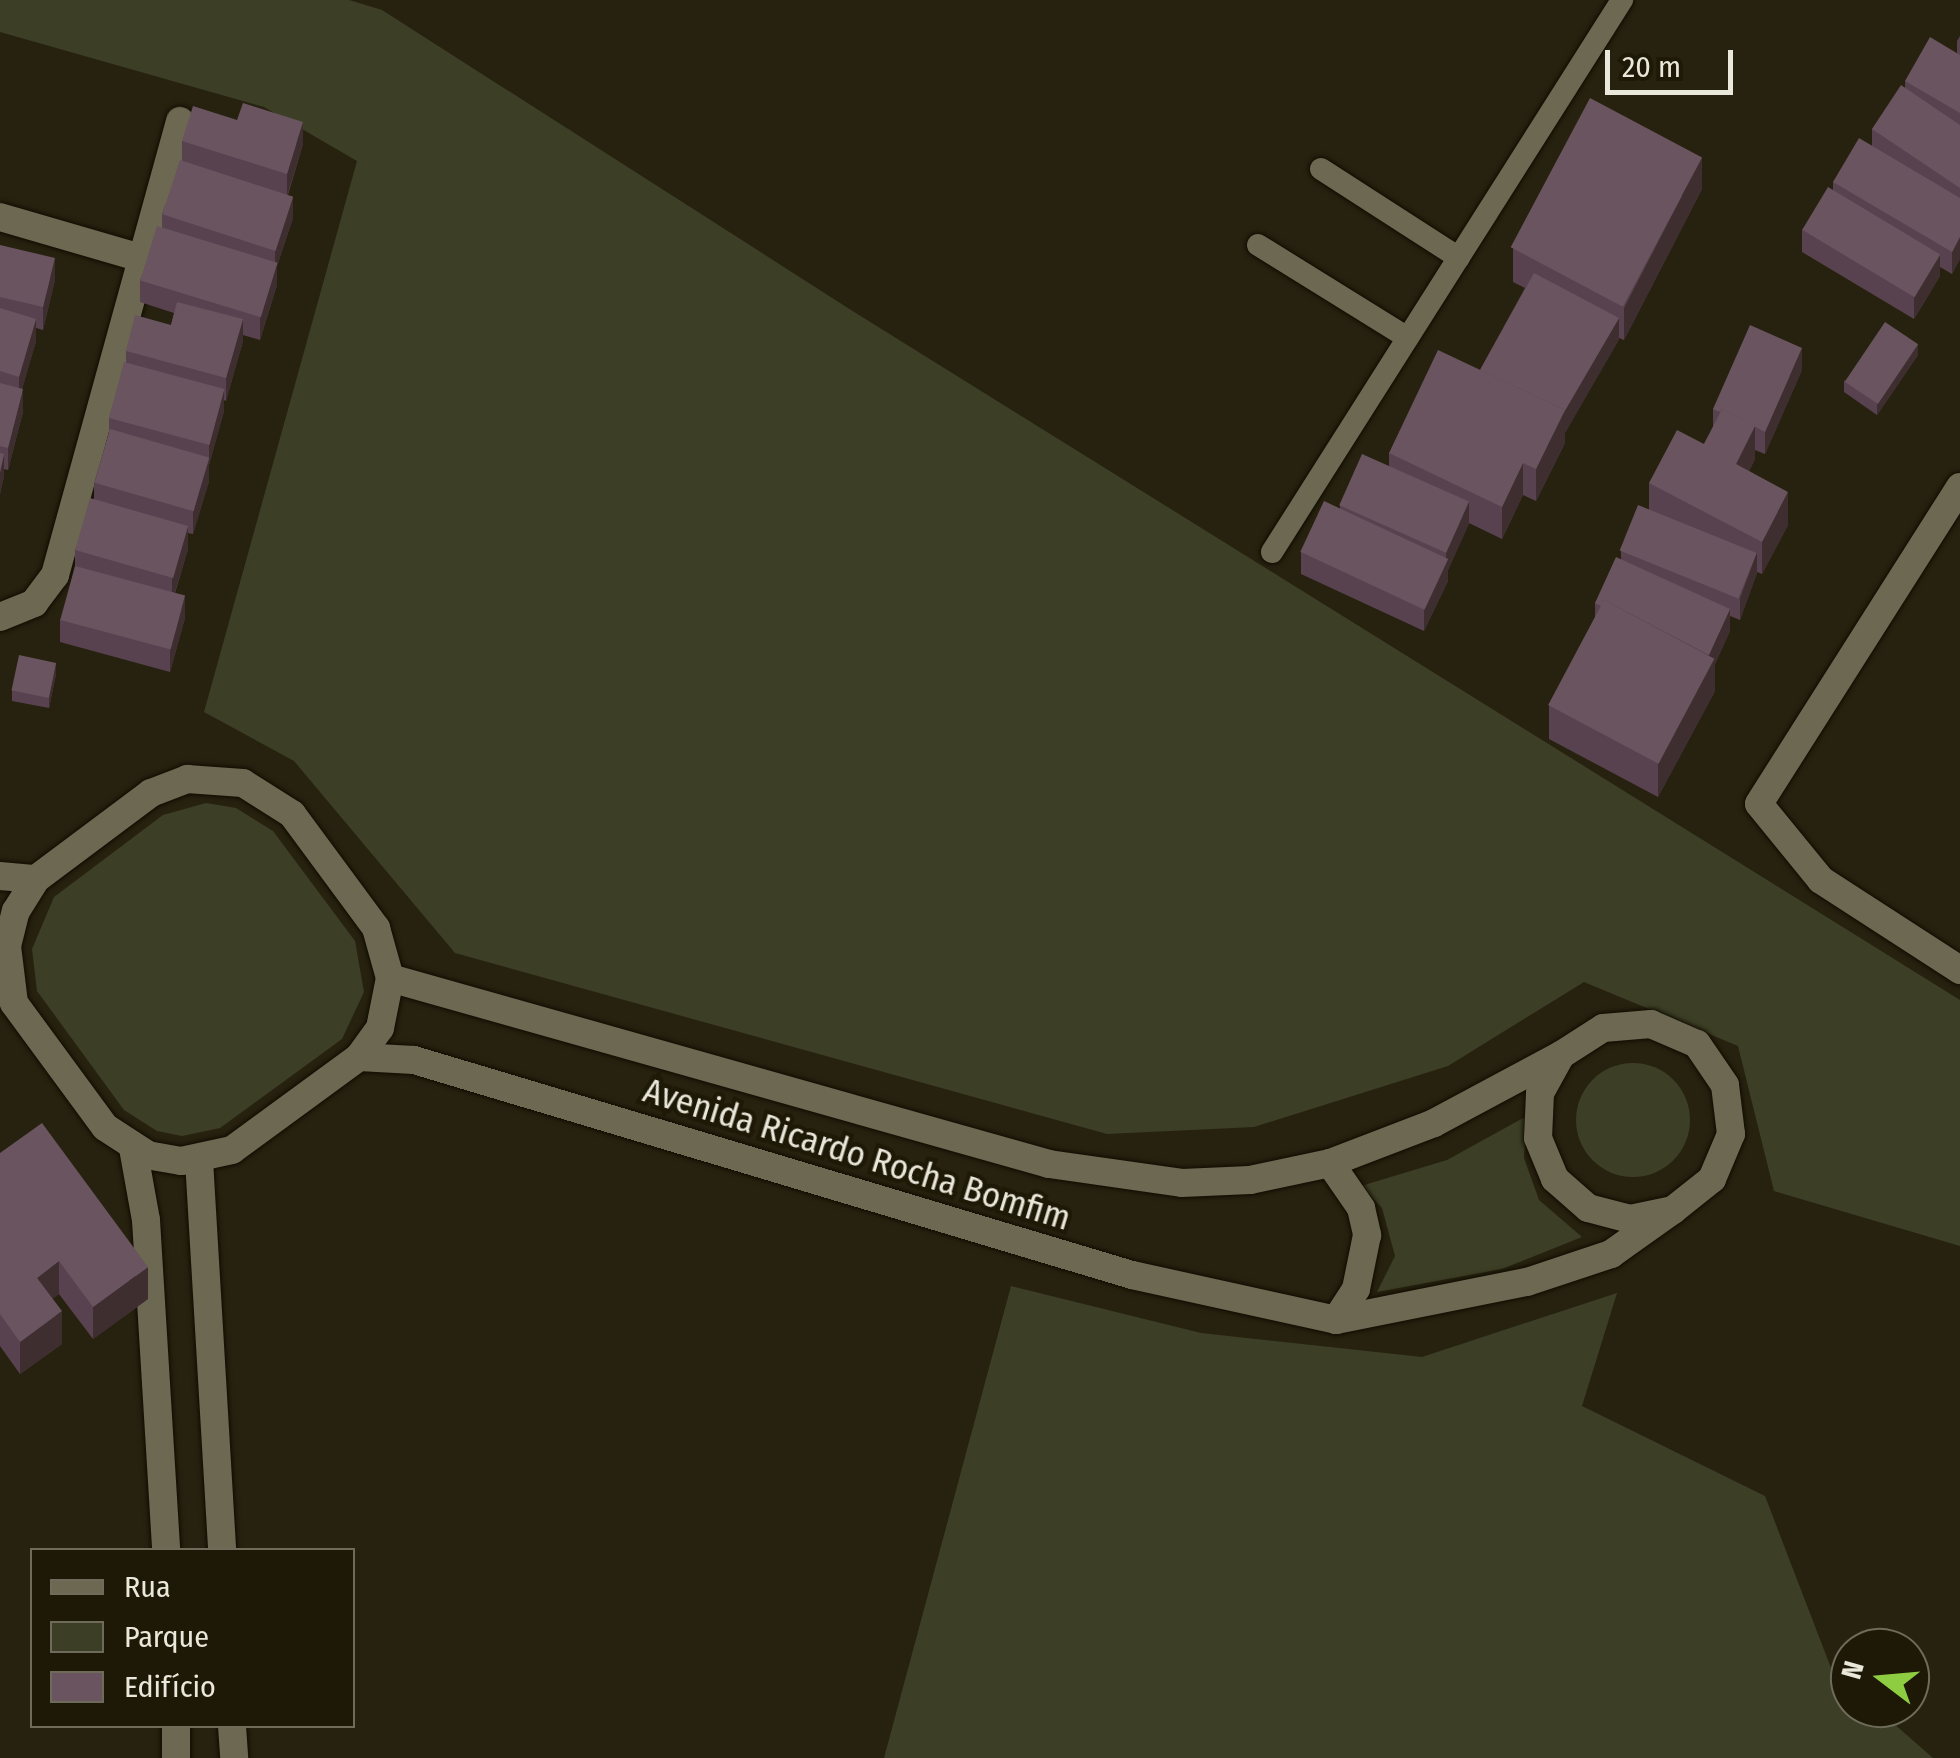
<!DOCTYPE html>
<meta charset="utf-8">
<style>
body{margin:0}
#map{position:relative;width:1960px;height:1758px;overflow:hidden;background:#27220f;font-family:"Fira Sans Condensed",sans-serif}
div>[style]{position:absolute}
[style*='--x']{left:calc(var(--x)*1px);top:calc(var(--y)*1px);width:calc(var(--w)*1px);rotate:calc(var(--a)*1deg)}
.green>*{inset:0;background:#3c3e25}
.round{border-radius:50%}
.roads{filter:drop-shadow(0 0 2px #100c00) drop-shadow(0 0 2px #100c00)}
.service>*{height:22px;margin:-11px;padding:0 11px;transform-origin:11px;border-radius:11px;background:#6d6852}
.minor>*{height:28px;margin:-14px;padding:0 14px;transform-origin:14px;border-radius:14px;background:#6d6852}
.tertiary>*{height:28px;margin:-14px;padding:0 14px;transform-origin:14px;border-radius:14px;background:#6d6852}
.wall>*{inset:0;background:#594250}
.shaded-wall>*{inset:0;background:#3e2e30}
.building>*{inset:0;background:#69545f;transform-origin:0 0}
span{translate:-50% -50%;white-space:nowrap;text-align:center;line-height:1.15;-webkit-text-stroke:9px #1d1906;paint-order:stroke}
.street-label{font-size:35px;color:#eae7db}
.legend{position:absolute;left:30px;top:1548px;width:325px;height:180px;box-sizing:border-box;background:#1d1906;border:2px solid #6f6b5b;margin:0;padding:12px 18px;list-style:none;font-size:30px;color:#eae7db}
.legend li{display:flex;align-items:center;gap:20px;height:50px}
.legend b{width:50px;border:2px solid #6f6b5b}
.north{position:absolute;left:1830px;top:1628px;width:100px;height:100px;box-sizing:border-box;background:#1d1906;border:2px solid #6f6b5b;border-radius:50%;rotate:286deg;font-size:28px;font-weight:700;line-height:40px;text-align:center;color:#eae7db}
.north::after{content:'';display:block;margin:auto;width:35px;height:45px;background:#8ecd42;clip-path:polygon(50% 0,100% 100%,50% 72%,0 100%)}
.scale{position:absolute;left:1605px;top:50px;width:128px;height:45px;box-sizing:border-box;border:5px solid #eae7db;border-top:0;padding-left:12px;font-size:30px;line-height:35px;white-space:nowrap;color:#eae7db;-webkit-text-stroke:8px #1d1906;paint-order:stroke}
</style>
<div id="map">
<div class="green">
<div style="clip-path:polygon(0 0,349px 0,382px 10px,851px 310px,1960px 1000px,1960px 1246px,1774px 1191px,1738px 1046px,1584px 982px,1448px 1066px,1254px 1127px,1107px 1134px,455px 953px,294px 761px,204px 712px,357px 161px,264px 107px,0 32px)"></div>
<div style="clip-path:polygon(206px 803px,236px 808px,273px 831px,355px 941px,364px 992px,342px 1039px,220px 1128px,182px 1136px,157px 1131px,124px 1110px,37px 991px,32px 949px,54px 897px,163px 815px)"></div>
<div class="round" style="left:1576px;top:1063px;width:114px;height:114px"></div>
<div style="clip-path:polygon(1527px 1116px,1524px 1158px,1539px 1200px,1582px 1237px,1502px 1269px,1377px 1292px,1395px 1256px,1382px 1208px,1361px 1186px,1447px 1160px)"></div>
<div style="clip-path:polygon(1011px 1286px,1201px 1333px,1422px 1357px,1617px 1293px,1582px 1406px,1765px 1496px,1831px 1668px,1850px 1685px,1850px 1708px,1876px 1708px,1933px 1758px,884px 1758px)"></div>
</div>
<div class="roads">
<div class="service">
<div style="--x:1321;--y:169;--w:164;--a:32.8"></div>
<div style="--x:1258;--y:245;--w:176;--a:31.8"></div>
<div style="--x:1272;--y:552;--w:654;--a:-57.62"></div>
</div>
<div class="minor">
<div style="--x:0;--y:217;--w:144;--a:16.2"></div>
<div style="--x:1960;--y:487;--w:375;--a:122.4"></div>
<div style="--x:1759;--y:804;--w:98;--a:50.8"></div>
<div style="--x:1821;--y:880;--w:166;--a:32.9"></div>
<div style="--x:0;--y:617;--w:37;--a:-22"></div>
<div style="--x:34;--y:603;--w:35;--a:-53"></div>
<div style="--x:55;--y:575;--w:471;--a:-74.6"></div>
<div style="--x:390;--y:978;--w:685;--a:15.76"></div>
<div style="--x:1049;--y:1164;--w:134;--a:8.1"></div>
<div style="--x:1182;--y:1183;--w:68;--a:-2.5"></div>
<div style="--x:1250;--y:1180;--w:82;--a:-12"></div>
<div style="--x:1330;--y:1163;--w:111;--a:-21"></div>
<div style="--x:1434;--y:1123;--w:144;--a:-28.2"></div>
<div style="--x:359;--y:1057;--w:55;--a:3.1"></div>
<div style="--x:414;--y:1060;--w:749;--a:16.67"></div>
<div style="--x:1132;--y:1275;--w:209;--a:12.4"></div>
<div style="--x:1336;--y:1320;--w:195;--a:-11.3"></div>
<div style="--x:1527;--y:1282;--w:89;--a:-18.4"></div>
<div style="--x:1611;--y:1254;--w:76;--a:-35.4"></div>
<div style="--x:1673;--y:1210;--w:50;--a:-38.5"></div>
<div style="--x:1712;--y:1179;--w:49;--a:-67.1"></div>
<div style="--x:1731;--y:1134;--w:49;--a:-97"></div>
<div style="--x:1725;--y:1085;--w:50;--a:-124.3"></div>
<div style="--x:1697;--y:1044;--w:50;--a:-156.5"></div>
<div style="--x:1651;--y:1024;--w:48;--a:175.2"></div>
<div style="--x:1603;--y:1028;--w:50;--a:147.3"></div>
<div style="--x:1561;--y:1055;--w:43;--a:118.9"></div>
<div style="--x:1540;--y:1093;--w:45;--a:92.5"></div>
<div style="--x:1538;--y:1138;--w:44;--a:67.5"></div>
<div style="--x:1555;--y:1179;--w:44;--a:41.3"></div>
<div style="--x:1588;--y:1208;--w:43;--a:14.7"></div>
<div style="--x:1630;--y:1219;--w:44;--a:-11.8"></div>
<div style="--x:1330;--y:1163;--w:55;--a:55.4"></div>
<div style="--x:1361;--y:1208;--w:28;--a:77"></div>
<div style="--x:1367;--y:1235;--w:55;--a:101.5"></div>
<div style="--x:1356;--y:1289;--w:37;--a:123"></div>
</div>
<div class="tertiary">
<div style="--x:187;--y:779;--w:56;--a:4.1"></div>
<div style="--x:243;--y:783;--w:58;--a:32.3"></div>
<div style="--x:292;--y:814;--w:142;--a:53.6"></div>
<div style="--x:376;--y:928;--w:52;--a:74.4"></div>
<div style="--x:390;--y:978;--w:51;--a:101.3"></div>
<div style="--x:380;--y:1028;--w:36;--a:126"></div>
<div style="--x:359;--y:1057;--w:157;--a:143.8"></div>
<div style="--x:232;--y:1150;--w:52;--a:167.8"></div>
<div style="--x:181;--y:1161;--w:34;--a:-170"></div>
<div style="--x:148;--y:1155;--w:51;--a:-146.9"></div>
<div style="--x:105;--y:1127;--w:154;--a:-126.3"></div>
<div style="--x:14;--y:1003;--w:57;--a:-97"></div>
<div style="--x:7;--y:946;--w:36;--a:-76"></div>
<div style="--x:16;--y:911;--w:38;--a:-58"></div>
<div style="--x:36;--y:879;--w:144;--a:-36.8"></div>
<div style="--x:151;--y:793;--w:39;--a:-21"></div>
<div style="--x:0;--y:876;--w:36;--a:5"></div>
<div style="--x:133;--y:1148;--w:73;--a:79.8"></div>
<div style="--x:146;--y:1220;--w:331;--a:86.5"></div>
<div style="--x:199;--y:1160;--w:391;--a:86.6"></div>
<div style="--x:232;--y:1726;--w:32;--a:86"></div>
<div style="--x:176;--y:1758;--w:32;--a:-90"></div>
</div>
</div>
<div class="wall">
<div style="clip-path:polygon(1960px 36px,1960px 259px,1952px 274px,1940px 267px,1940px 276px,1914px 319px,1802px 252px,1802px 230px,1833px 190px,1833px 182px,1872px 146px,1872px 129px,1905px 88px,1905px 81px,1957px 53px,1957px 41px)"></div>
<div style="clip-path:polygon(182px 141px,303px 144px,288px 195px,293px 218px,277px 266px,277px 285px,260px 340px,243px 335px,243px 341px,226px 401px,224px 400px,224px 411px,209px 465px,209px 481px,193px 534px,188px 533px,188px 549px,175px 593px,185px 618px,170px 672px,60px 642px,60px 620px,75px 568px,75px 550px,94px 499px,94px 483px,109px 433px,109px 418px,126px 362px,126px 351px,171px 325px,174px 313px,140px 302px,140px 280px,162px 228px,162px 214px,182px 161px)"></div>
<div style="clip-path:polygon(1702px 189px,1624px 340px,1619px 338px,1565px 433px,1565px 443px,1536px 501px,1523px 495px,1502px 539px,1469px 523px,1448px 570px,1448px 581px,1424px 631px,1301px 574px,1301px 552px,1340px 509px,1340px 505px,1389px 466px,1389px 453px,1480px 370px,1525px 288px,1513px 282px,1513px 249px)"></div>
<div style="clip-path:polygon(0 245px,55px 280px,43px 330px,36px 328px,36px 341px,22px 389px,23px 412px,8px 470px,4px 469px,4px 476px,0 494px)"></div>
<div style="clip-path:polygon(1918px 355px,1877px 415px,1844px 392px,1844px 381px)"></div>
<div style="clip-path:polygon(1802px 370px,1765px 454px,1755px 450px,1755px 459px,1749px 471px,1788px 525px,1762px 574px,1757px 572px,1740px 620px,1730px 616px,1730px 631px,1715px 664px,1715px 691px,1658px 797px,1549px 739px,1549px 706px,1595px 619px,1595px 603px,1621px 559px,1621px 551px,1649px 509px,1649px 483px,1704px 444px,1713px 427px,1713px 409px)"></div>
<div style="clip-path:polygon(56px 674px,49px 708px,12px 701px,12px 690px)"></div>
<div style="clip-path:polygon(0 1153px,148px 1299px,93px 1339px,59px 1294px,52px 1299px,62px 1344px,20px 1374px,0 1346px)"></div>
</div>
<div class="shaded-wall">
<div style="clip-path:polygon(303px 122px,303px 144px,287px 196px,287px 174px)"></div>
<div style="clip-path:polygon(1702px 157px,1702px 189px,1624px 340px,1624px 308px)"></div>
<div style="clip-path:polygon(293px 196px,293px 218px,277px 266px,277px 285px,260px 340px,260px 318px,275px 269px,275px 250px)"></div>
<div style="clip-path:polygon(1960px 237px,1960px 259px,1952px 274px,1952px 252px)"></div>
<div style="clip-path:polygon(1940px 254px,1940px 276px,1914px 319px,1914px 297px)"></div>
<div style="clip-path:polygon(55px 258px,55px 280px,43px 330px,43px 307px)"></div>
<div style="clip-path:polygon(1619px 318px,1619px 340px,1565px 433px,1565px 443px,1536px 501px,1536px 469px,1563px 414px)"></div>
<div style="clip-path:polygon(36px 319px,36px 341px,19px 400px,19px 377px)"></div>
<div style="clip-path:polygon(243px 319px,243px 341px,226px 401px,226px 378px)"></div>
<div style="clip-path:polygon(1918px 344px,1918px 355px,1877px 415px,1877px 404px)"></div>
<div style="clip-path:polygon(1802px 348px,1802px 370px,1765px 454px,1765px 432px)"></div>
<div style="clip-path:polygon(23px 389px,23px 412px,8px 470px,8px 448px)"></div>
<div style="clip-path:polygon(224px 389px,224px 411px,209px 465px,209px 481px,193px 534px,193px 512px,209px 460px,209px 445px)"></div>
<div style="clip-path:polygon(1755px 426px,1755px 459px,1736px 497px,1736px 464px)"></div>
<div style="clip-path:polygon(4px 454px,4px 476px,0 494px,0 472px)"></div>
<div style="clip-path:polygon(1523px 463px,1523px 495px,1502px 539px,1502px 507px)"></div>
<div style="clip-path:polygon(1788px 492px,1788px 525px,1762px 574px,1762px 542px)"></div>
<div style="clip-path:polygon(1469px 502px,1469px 524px,1448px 570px,1448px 581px,1424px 631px,1424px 609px,1446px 563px,1446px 553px)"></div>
<div style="clip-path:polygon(188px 527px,188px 549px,172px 601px,172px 579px)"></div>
<div style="clip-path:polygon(1757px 552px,1757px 574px,1740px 620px,1740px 598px)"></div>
<div style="clip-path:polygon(185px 596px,185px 618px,170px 672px,170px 650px)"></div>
<div style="clip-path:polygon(1730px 609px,1730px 631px,1715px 664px,1715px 691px,1658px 797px,1658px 764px)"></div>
<div style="clip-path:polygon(56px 663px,56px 674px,49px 708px,49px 697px)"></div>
<div style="clip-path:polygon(59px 1261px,59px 1294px,37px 1310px,37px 1278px)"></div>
<div style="clip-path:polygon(148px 1267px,148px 1299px,93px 1339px,93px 1307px)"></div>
<div style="clip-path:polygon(62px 1311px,62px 1344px,20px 1374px,20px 1342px)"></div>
</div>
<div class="building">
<div style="clip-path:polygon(1930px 37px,1960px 55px,1960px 113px,1905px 81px)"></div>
<div style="clip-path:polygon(1901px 85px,1960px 125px,1960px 188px,1872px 129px)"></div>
<div style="left:1590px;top:98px;width:127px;height:169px;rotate:28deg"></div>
<div style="clip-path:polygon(243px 103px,303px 122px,287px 174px,182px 141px,193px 106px,237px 120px)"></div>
<div style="clip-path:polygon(1859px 138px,1960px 198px,1960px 237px,1952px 252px,1833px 182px)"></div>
<div style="left:180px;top:160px;width:119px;height:57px;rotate:18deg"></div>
<div style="left:1828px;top:187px;width:131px;height:50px;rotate:31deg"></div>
<div style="left:157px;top:226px;width:126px;height:57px;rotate:17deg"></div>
<div style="clip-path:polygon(0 245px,55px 258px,43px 307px,0 297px)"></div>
<div style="clip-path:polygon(1534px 273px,1619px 318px,1563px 414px,1565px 410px,1480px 370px)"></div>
<div style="clip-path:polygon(177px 302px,243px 319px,226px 378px,126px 351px,135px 315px,171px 325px)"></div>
<div style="clip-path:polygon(0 308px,36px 319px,19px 377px,0 371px)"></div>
<div style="left:1885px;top:322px;width:40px;height:72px;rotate:34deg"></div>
<div style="clip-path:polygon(1750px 325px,1802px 348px,1765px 432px,1722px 409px,1720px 412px,1713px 409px)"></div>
<div style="clip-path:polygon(1438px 350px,1565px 410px,1536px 469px,1523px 463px,1502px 507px,1389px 453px)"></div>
<div style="left:124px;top:362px;width:104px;height:58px;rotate:15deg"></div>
<div style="clip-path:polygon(0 383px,23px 389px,8px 448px,0 446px)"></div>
<div style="clip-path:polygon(1722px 409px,1755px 426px,1736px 464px,1788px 492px,1762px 542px,1649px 483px,1677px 430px,1704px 444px)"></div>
<div style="left:110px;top:429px;width:103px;height:56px;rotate:16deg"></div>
<div style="clip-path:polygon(0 453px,4px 454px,0 472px)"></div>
<div style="left:1362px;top:454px;width:117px;height:56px;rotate:24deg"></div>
<div style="left:90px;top:498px;width:102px;height:54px;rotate:16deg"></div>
<div style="left:1324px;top:501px;width:137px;height:56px;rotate:25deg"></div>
<div style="left:1638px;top:505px;width:128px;height:49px;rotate:22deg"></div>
<div style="clip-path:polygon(1616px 557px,1730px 609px,1709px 655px,1604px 600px,1601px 606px,1595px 603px)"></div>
<div style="left:75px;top:566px;width:114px;height:56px;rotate:15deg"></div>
<div style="left:1604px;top:600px;width:125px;height:119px;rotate:28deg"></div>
<div style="left:19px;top:655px;width:38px;height:36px;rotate:12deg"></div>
<div style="clip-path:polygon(42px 1123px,148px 1267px,93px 1307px,59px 1261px,37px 1278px,62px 1311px,20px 1342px,0 1314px,0 1153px)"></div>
</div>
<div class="street-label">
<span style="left:857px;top:1154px;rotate:17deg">Avenida Ricardo Rocha Bomfim</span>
</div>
<ul class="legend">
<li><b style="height:12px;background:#6d6852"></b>Rua</li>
<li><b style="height:28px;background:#3c3e25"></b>Parque</li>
<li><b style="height:28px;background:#69545f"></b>Edifício</li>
</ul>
<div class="north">N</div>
<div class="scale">20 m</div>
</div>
